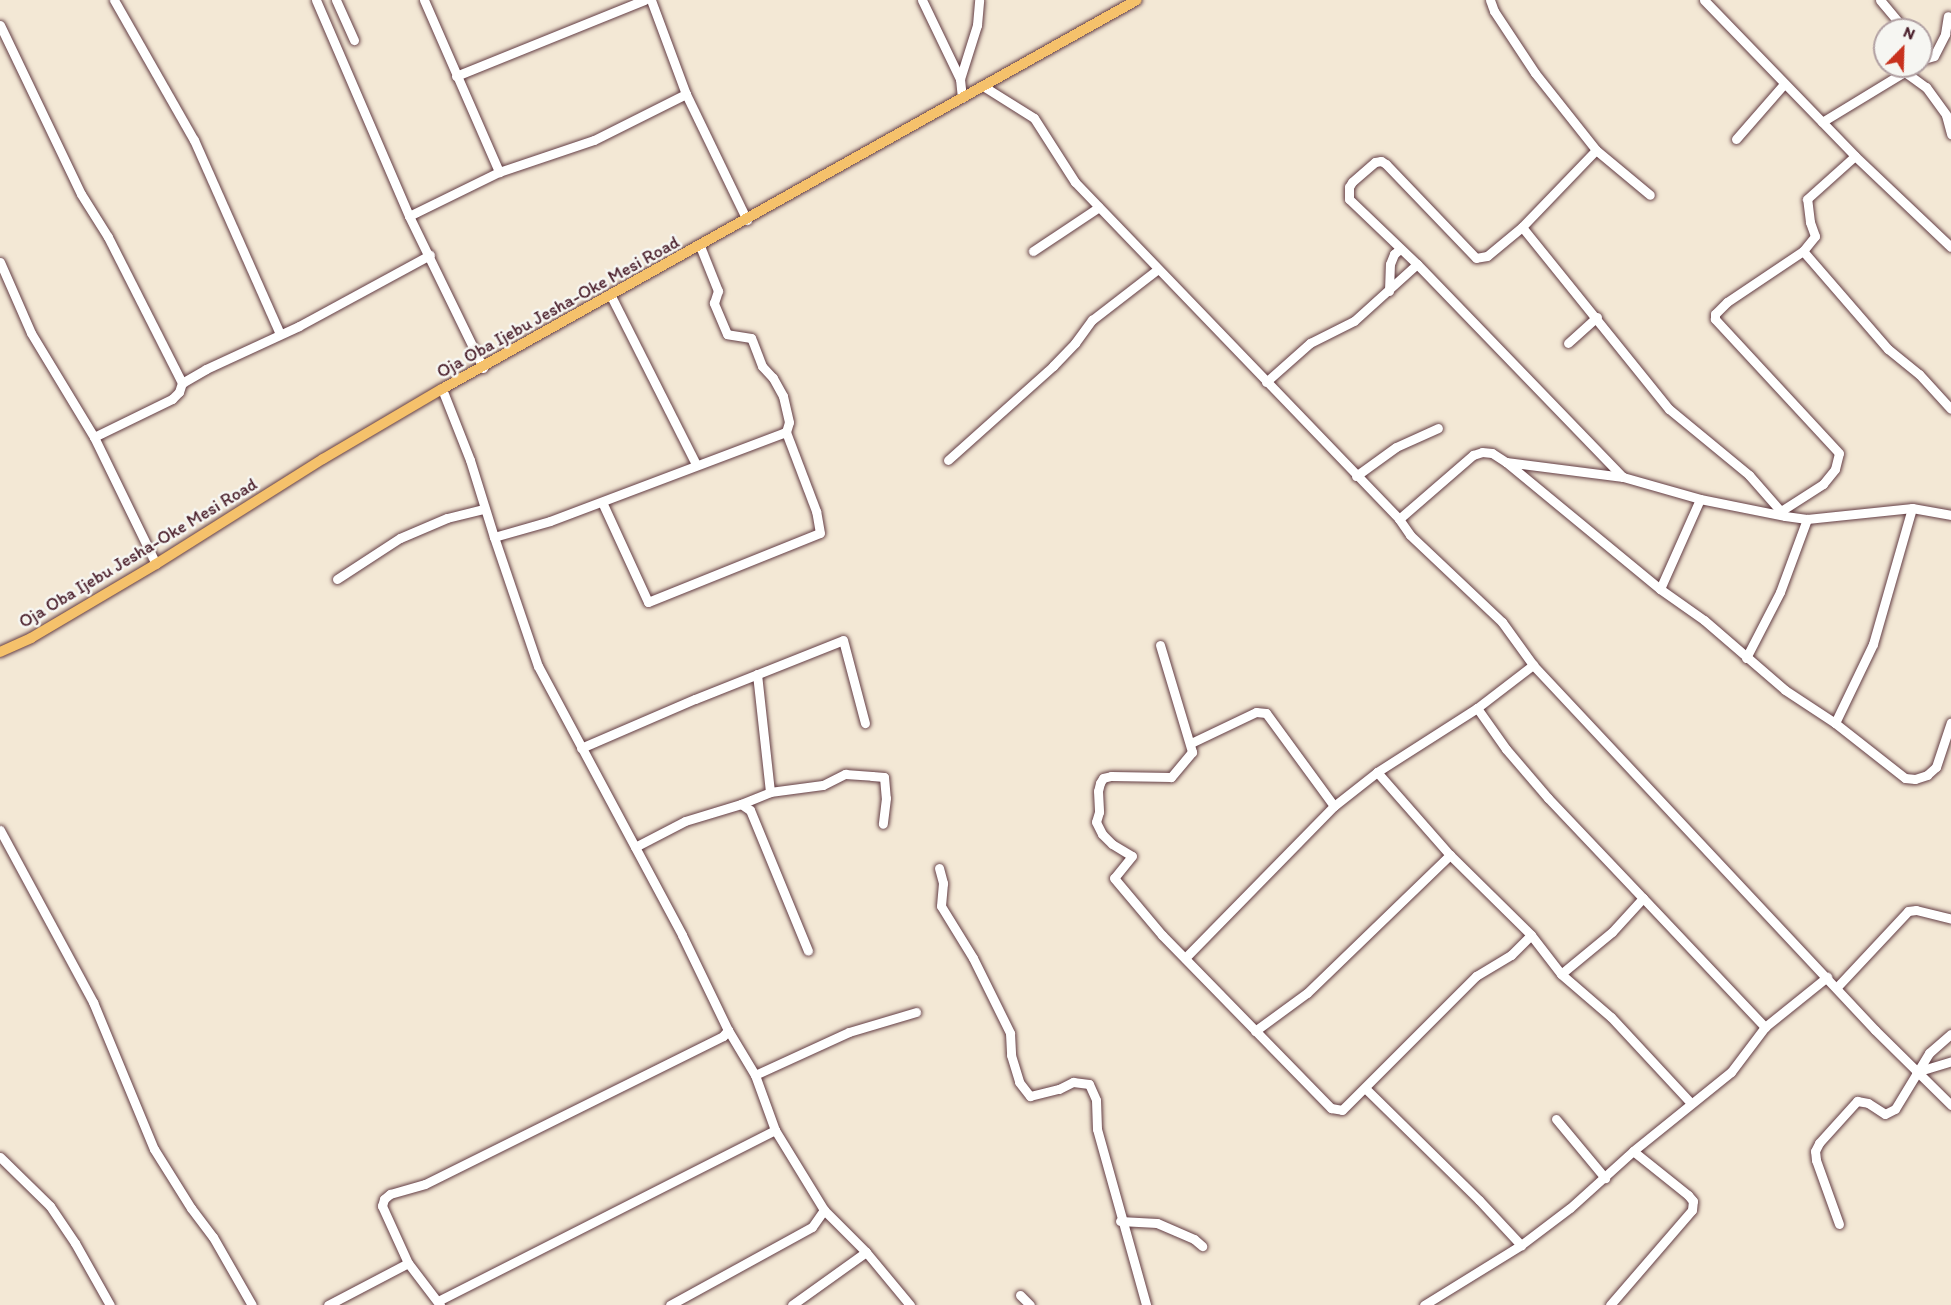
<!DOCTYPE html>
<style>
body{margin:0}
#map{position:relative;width:1951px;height:1305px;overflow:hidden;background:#f3e8d5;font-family:Itim,sans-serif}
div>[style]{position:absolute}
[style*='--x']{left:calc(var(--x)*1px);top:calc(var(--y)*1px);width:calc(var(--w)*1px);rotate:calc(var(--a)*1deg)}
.roads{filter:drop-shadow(0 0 2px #633d44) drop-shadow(0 0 2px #633d44)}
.minor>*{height:9px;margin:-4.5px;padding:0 4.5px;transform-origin:4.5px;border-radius:4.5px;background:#fff}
.major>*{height:10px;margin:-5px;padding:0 5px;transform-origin:5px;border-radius:5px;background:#f5c16b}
span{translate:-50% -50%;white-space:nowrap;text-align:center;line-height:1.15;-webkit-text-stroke:5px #f6f6f2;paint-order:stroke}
.street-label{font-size:18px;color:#4a1f2b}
.north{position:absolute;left:1873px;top:18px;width:60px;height:60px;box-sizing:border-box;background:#f6f6f2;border:2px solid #b1a0a2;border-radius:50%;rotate:23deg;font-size:16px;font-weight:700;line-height:24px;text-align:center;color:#4a1f2b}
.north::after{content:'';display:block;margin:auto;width:21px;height:27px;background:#c8321e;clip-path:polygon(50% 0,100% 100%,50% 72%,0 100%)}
</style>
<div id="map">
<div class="roads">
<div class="minor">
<div style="--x:114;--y:0;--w:161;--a:60.3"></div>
<div style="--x:194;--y:140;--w:212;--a:66.1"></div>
<div style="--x:316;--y:0;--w:235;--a:66.7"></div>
<div style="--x:409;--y:216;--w:169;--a:64"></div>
<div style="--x:336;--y:0;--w:44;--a:65.8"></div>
<div style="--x:424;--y:0;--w:188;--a:66.4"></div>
<div style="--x:651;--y:0;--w:100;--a:69.6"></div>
<div style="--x:686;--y:94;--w:140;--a:64.2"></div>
<div style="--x:922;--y:0;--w:88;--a:64.3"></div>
<div style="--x:1490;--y:0;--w:12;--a:70"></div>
<div style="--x:1494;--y:11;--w:74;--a:56.5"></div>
<div style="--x:1535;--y:73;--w:98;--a:51.6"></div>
<div style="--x:1596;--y:150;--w:70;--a:39.8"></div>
<div style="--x:1704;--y:0;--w:217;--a:45.9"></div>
<div style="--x:1855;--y:156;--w:132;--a:43.5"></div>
<div style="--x:1880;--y:0;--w:39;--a:50"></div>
<div style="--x:0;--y:25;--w:187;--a:64.4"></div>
<div style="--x:81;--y:194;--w:51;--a:57.9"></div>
<div style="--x:108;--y:237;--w:164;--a:63.1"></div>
<div style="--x:1924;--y:59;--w:10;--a:-17"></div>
<div style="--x:1934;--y:56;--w:25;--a:-63"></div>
<div style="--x:1945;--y:34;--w:18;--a:-81"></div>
<div style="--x:1905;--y:72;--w:26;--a:36"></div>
<div style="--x:1926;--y:87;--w:34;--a:54"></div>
<div style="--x:1946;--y:115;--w:20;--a:75"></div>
<div style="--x:456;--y:76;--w:203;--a:-22"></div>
<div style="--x:983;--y:86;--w:60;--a:32.1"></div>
<div style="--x:1034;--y:118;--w:76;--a:57.4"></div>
<div style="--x:1075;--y:182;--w:467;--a:46.1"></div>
<div style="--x:1399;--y:519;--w:19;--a:55"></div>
<div style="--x:1410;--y:535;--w:127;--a:43.4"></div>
<div style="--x:1502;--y:622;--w:53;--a:54.2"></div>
<div style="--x:1533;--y:665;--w:500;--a:46.86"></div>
<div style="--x:1875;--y:1030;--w:107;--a:44.6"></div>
<div style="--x:962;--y:98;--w:19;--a:-96"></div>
<div style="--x:960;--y:79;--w:57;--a:-72.5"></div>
<div style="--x:977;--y:25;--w:25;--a:-85"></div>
<div style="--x:1822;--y:122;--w:108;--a:-31.3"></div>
<div style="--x:1736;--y:139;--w:73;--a:-48.9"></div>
<div style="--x:1596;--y:150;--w:107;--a:133.9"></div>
<div style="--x:1522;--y:227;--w:45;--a:140.4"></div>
<div style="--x:1487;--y:256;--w:11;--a:170"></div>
<div style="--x:1476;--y:258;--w:130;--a:-133.8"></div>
<div style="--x:1386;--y:164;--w:6;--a:-149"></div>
<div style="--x:1381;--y:161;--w:6;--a:171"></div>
<div style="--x:1375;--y:162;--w:30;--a:139"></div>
<div style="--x:1352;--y:182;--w:6;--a:121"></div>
<div style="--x:1349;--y:187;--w:12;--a:90"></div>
<div style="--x:1349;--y:199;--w:94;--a:43.7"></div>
<div style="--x:1417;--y:264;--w:296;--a:46"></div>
<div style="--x:409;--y:216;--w:100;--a:-26.1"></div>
<div style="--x:499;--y:172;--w:100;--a:-18.6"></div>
<div style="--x:594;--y:140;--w:103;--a:-26.6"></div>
<div style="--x:1522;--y:227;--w:234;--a:51.1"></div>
<div style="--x:1669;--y:409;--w:104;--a:39.5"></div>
<div style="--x:1749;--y:475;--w:53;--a:48.8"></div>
<div style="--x:1033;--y:251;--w:79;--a:-33.7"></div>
<div style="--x:1803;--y:251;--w:130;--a:49.1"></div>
<div style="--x:1888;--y:349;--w:40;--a:39"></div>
<div style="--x:1919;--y:374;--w:47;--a:47.6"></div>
<div style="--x:0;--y:262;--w:77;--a:66.4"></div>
<div style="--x:31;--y:333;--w:122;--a:58.8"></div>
<div style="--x:94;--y:437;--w:141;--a:64"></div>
<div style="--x:1389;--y:291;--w:27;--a:-88"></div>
<div style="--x:1390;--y:264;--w:11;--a:-68"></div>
<div style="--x:1394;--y:254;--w:8;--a:-40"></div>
<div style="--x:611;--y:296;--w:188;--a:63.2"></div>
<div style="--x:1568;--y:343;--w:39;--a:-42"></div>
<div style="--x:1266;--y:382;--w:59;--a:-41.6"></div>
<div style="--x:1310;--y:343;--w:49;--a:-26.6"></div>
<div style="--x:1354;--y:321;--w:85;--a:-42.1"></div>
<div style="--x:442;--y:389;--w:76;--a:68.5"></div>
<div style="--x:470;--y:460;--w:81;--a:72.7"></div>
<div style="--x:494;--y:537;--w:58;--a:-15.9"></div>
<div style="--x:550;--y:521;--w:252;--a:-20.7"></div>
<div style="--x:786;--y:432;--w:10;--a:-73"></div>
<div style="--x:789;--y:422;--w:27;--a:-103"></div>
<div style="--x:783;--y:396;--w:21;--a:-119"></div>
<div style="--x:773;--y:378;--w:16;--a:-133"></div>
<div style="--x:762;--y:366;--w:30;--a:-111"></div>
<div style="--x:751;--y:338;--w:24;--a:-171"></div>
<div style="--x:727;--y:334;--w:34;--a:-113"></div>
<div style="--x:714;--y:303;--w:13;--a:-72"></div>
<div style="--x:718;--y:291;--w:48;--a:-111.8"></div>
<div style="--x:94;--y:437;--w:87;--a:-26"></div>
<div style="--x:172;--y:399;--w:10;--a:-45"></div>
<div style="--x:179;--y:392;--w:9;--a:-72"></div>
<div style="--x:182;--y:383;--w:28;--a:-30"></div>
<div style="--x:206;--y:369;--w:102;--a:-24.8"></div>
<div style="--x:299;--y:326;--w:149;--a:-28.5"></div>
<div style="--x:948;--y:460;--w:141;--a:-41.8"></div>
<div style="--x:1053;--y:366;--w:32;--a:-46"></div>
<div style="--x:1075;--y:343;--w:29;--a:-54"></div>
<div style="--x:1092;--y:320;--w:83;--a:-37.7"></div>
<div style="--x:1506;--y:462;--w:200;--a:39.5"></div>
<div style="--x:1660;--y:589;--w:54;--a:35.2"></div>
<div style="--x:1704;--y:620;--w:107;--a:40.8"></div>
<div style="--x:1785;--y:690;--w:60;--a:33.4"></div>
<div style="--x:1835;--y:723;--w:89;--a:38.2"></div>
<div style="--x:1905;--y:778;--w:10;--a:6"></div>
<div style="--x:1915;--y:779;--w:13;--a:-18"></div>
<div style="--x:1927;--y:775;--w:12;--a:-42"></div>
<div style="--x:1936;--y:767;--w:47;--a:-71.6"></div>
<div style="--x:1356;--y:476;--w:49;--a:-35.9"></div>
<div style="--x:1396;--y:447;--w:46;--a:-24.3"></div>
<div style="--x:602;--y:502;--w:110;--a:65.3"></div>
<div style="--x:648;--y:602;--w:185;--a:-21.9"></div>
<div style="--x:820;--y:533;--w:22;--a:-100"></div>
<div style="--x:816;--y:511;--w:85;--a:-110.8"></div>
<div style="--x:1781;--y:511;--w:50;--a:-32.7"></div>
<div style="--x:1823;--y:484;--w:19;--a:-51"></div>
<div style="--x:1835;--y:469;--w:16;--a:-76"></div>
<div style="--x:1839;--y:453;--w:183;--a:-132.8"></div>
<div style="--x:1715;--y:319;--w:5;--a:-90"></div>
<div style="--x:1715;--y:314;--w:17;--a:-45"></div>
<div style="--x:1727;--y:302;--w:92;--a:-33.9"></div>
<div style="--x:1803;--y:251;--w:19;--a:-51"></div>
<div style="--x:1815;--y:236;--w:15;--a:-110"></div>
<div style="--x:1810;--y:222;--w:23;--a:-97"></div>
<div style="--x:1807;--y:199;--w:64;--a:-41.9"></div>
<div style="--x:1399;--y:519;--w:98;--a:-40.9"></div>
<div style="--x:1473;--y:455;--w:9;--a:-18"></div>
<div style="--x:1482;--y:452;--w:10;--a:6"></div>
<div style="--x:1492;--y:453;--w:17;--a:33"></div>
<div style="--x:1506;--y:462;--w:118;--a:7.3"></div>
<div style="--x:1623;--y:477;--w:80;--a:15.9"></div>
<div style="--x:1700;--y:499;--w:87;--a:11.3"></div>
<div style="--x:1785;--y:516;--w:22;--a:8"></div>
<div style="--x:1807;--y:519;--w:106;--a:-6"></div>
<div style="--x:1912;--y:508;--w:40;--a:10"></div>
<div style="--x:494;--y:537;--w:136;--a:71.2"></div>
<div style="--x:538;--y:666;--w:305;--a:61.8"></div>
<div style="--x:682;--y:935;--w:106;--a:64.2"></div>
<div style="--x:728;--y:1030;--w:52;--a:59"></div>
<div style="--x:755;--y:1075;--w:59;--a:70"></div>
<div style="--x:775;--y:1130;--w:94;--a:58.5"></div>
<div style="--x:824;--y:1210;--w:59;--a:45"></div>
<div style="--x:866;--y:1252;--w:69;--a:50.3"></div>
<div style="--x:337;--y:579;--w:75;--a:-33.1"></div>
<div style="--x:400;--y:538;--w:51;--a:-23.1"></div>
<div style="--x:447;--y:518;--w:38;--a:-14"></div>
<div style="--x:1660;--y:589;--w:98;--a:-66"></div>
<div style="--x:1160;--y:645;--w:112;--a:73.3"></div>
<div style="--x:1192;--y:752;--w:33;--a:130"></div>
<div style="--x:1171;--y:777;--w:60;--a:-179"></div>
<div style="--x:1111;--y:776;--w:8;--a:166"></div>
<div style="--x:1103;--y:778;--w:6;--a:121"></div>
<div style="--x:1100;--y:783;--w:8;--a:104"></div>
<div style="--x:1098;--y:791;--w:21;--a:87"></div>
<div style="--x:1099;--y:812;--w:10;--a:107"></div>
<div style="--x:1096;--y:822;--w:13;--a:63"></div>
<div style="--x:1102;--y:834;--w:14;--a:45"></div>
<div style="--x:1112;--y:844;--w:23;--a:31"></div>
<div style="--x:1132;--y:856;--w:28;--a:129"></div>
<div style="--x:1114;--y:878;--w:75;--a:49.9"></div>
<div style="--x:1162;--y:935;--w:242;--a:45.7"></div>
<div style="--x:1331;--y:1108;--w:11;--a:10"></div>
<div style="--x:1342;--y:1110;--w:190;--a:-45"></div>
<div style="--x:1476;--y:976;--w:41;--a:-31"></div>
<div style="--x:1511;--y:955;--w:28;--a:-45"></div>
<div style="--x:1746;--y:658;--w:74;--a:-62.7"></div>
<div style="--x:1780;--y:592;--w:78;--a:-69.7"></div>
<div style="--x:757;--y:674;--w:119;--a:83.7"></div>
<div style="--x:1477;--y:708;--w:50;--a:54.7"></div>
<div style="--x:1506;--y:749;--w:65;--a:49.4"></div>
<div style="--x:1548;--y:798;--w:138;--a:46.5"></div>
<div style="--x:1835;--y:723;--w:88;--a:-64.3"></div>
<div style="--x:1873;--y:644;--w:141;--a:-74"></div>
<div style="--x:1191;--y:743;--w:72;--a:-25.5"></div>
<div style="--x:1256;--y:712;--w:10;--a:6"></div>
<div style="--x:1266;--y:713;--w:115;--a:53.8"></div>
<div style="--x:581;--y:748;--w:124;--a:-23.3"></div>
<div style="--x:695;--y:699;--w:159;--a:-21.7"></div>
<div style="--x:843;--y:640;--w:86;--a:75.2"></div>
<div style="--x:1377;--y:772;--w:111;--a:48.7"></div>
<div style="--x:1450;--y:855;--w:114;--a:44.6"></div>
<div style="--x:1531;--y:935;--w:49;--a:52.4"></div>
<div style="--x:1561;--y:974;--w:66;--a:40.7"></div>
<div style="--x:1611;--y:1017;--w:117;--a:47.1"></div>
<div style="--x:741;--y:804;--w:31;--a:-22"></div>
<div style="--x:770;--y:792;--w:53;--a:-7.5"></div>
<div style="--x:823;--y:785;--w:25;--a:-27"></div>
<div style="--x:845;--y:774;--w:27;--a:4"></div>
<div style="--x:872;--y:776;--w:12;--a:5"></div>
<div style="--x:884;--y:777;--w:21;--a:85"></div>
<div style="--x:886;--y:798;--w:26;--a:97"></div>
<div style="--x:0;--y:830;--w:196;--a:61.6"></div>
<div style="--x:93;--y:1002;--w:159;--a:67.5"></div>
<div style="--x:154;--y:1149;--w:70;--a:57.9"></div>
<div style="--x:191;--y:1208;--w:36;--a:53"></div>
<div style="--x:213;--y:1237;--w:78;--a:60.2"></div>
<div style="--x:635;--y:847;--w:56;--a:-27.5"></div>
<div style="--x:685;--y:821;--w:59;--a:-16.9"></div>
<div style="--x:741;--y:804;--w:11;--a:34"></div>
<div style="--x:750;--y:810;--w:152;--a:67.6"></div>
<div style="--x:939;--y:868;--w:16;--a:75"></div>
<div style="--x:943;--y:883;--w:23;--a:95"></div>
<div style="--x:941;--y:906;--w:61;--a:58.4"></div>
<div style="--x:973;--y:958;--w:84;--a:63.7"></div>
<div style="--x:1010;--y:1033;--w:22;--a:87"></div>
<div style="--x:1011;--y:1055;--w:28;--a:73"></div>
<div style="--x:1019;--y:1082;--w:18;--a:52"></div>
<div style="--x:1030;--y:1096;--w:30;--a:-14"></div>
<div style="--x:1059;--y:1089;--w:16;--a:-27"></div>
<div style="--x:1073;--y:1082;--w:16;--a:7"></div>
<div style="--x:1089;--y:1084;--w:17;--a:66"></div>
<div style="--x:1096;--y:1100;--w:29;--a:88"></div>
<div style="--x:1097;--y:1129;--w:183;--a:74.4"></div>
<div style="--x:1185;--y:958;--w:213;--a:-45.6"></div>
<div style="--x:1334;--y:806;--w:55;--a:-38.3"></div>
<div style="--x:1377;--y:772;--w:119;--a:-32.6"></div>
<div style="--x:1477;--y:708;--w:71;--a:-37.5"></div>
<div style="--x:1561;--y:974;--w:66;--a:-39.5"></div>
<div style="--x:1612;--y:932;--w:46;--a:-47.6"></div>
<div style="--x:1643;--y:898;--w:178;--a:46.6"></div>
<div style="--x:1837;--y:987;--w:104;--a:-46.9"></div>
<div style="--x:1908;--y:911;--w:8;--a:-7"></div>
<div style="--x:1916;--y:910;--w:36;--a:14"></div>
<div style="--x:1255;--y:1031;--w:64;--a:-36.2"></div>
<div style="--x:1307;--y:993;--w:199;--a:-44"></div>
<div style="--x:1916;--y:1072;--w:37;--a:-17"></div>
<div style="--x:755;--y:1075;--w:103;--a:-24.6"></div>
<div style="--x:849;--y:1032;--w:70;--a:-16.6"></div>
<div style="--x:1365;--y:1088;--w:160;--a:44.5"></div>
<div style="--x:1479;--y:1200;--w:62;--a:47"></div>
<div style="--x:1556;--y:1119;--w:77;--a:50.3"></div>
<div style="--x:0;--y:1157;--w:70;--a:44.4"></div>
<div style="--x:50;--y:1206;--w:45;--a:56"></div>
<div style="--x:75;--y:1243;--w:71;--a:60.6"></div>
<div style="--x:1120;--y:1221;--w:37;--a:3"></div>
<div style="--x:1157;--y:1223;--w:40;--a:23.4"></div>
<div style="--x:1194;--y:1239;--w:11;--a:41"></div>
<div style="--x:1839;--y:1224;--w:68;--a:-109.8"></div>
<div style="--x:1816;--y:1160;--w:9;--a:-96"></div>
<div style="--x:1815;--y:1151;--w:9;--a:-63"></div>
<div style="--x:1819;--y:1143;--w:57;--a:-47.9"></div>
<div style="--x:1857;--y:1101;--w:11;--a:10"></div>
<div style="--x:1868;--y:1103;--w:20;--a:33"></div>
<div style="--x:1885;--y:1114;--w:11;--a:-27"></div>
<div style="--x:1895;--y:1109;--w:66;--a:-58.7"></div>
<div style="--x:1929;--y:1053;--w:29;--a:-41"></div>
<div style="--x:1020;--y:1295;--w:14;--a:45"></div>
<div style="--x:438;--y:1301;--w:378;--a:-26.9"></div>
<div style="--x:328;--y:1305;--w:90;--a:-27.7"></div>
<div style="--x:440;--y:1305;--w:53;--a:-127.3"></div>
<div style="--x:408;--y:1263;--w:63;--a:-114.5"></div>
<div style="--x:382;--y:1206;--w:7;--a:-74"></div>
<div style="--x:384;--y:1199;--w:8;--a:-40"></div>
<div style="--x:390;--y:1194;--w:36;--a:-16"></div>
<div style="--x:425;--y:1184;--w:333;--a:-26.4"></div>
<div style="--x:723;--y:1036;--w:8;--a:-50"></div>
<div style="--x:670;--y:1305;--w:162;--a:-28.8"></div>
<div style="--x:812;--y:1227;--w:21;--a:-55"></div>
<div style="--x:792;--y:1305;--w:91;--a:-35.6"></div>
<div style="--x:1424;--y:1305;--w:114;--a:-31.7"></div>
<div style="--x:1521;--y:1245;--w:61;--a:-37.1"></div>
<div style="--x:1570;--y:1208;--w:85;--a:-42.1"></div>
<div style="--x:1633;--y:1151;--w:126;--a:-38.9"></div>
<div style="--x:1731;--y:1072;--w:56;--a:-52.9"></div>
<div style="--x:1765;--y:1027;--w:80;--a:-38.9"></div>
<div style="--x:1610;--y:1305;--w:125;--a:-49.2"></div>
<div style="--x:1692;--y:1210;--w:9;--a:-84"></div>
<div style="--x:1693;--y:1201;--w:8;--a:-130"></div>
<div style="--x:1688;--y:1195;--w:70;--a:-141.3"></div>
</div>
<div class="major">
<div style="--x:0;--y:652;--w:34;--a:-24"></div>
<div style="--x:31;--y:638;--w:145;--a:-30.6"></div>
<div style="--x:156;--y:564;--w:197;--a:-32.2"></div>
<div style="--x:323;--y:459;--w:138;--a:-30.5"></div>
<div style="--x:442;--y:389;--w:796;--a:-29.24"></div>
</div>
</div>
<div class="street-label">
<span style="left:558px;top:307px;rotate:-29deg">Oja Oba Ijebu Jesha-Oke Mesi Road</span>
<span style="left:138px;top:553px;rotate:-31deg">Oja Oba Ijebu Jesha-Oke Mesi Road</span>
</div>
<div class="north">N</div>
</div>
